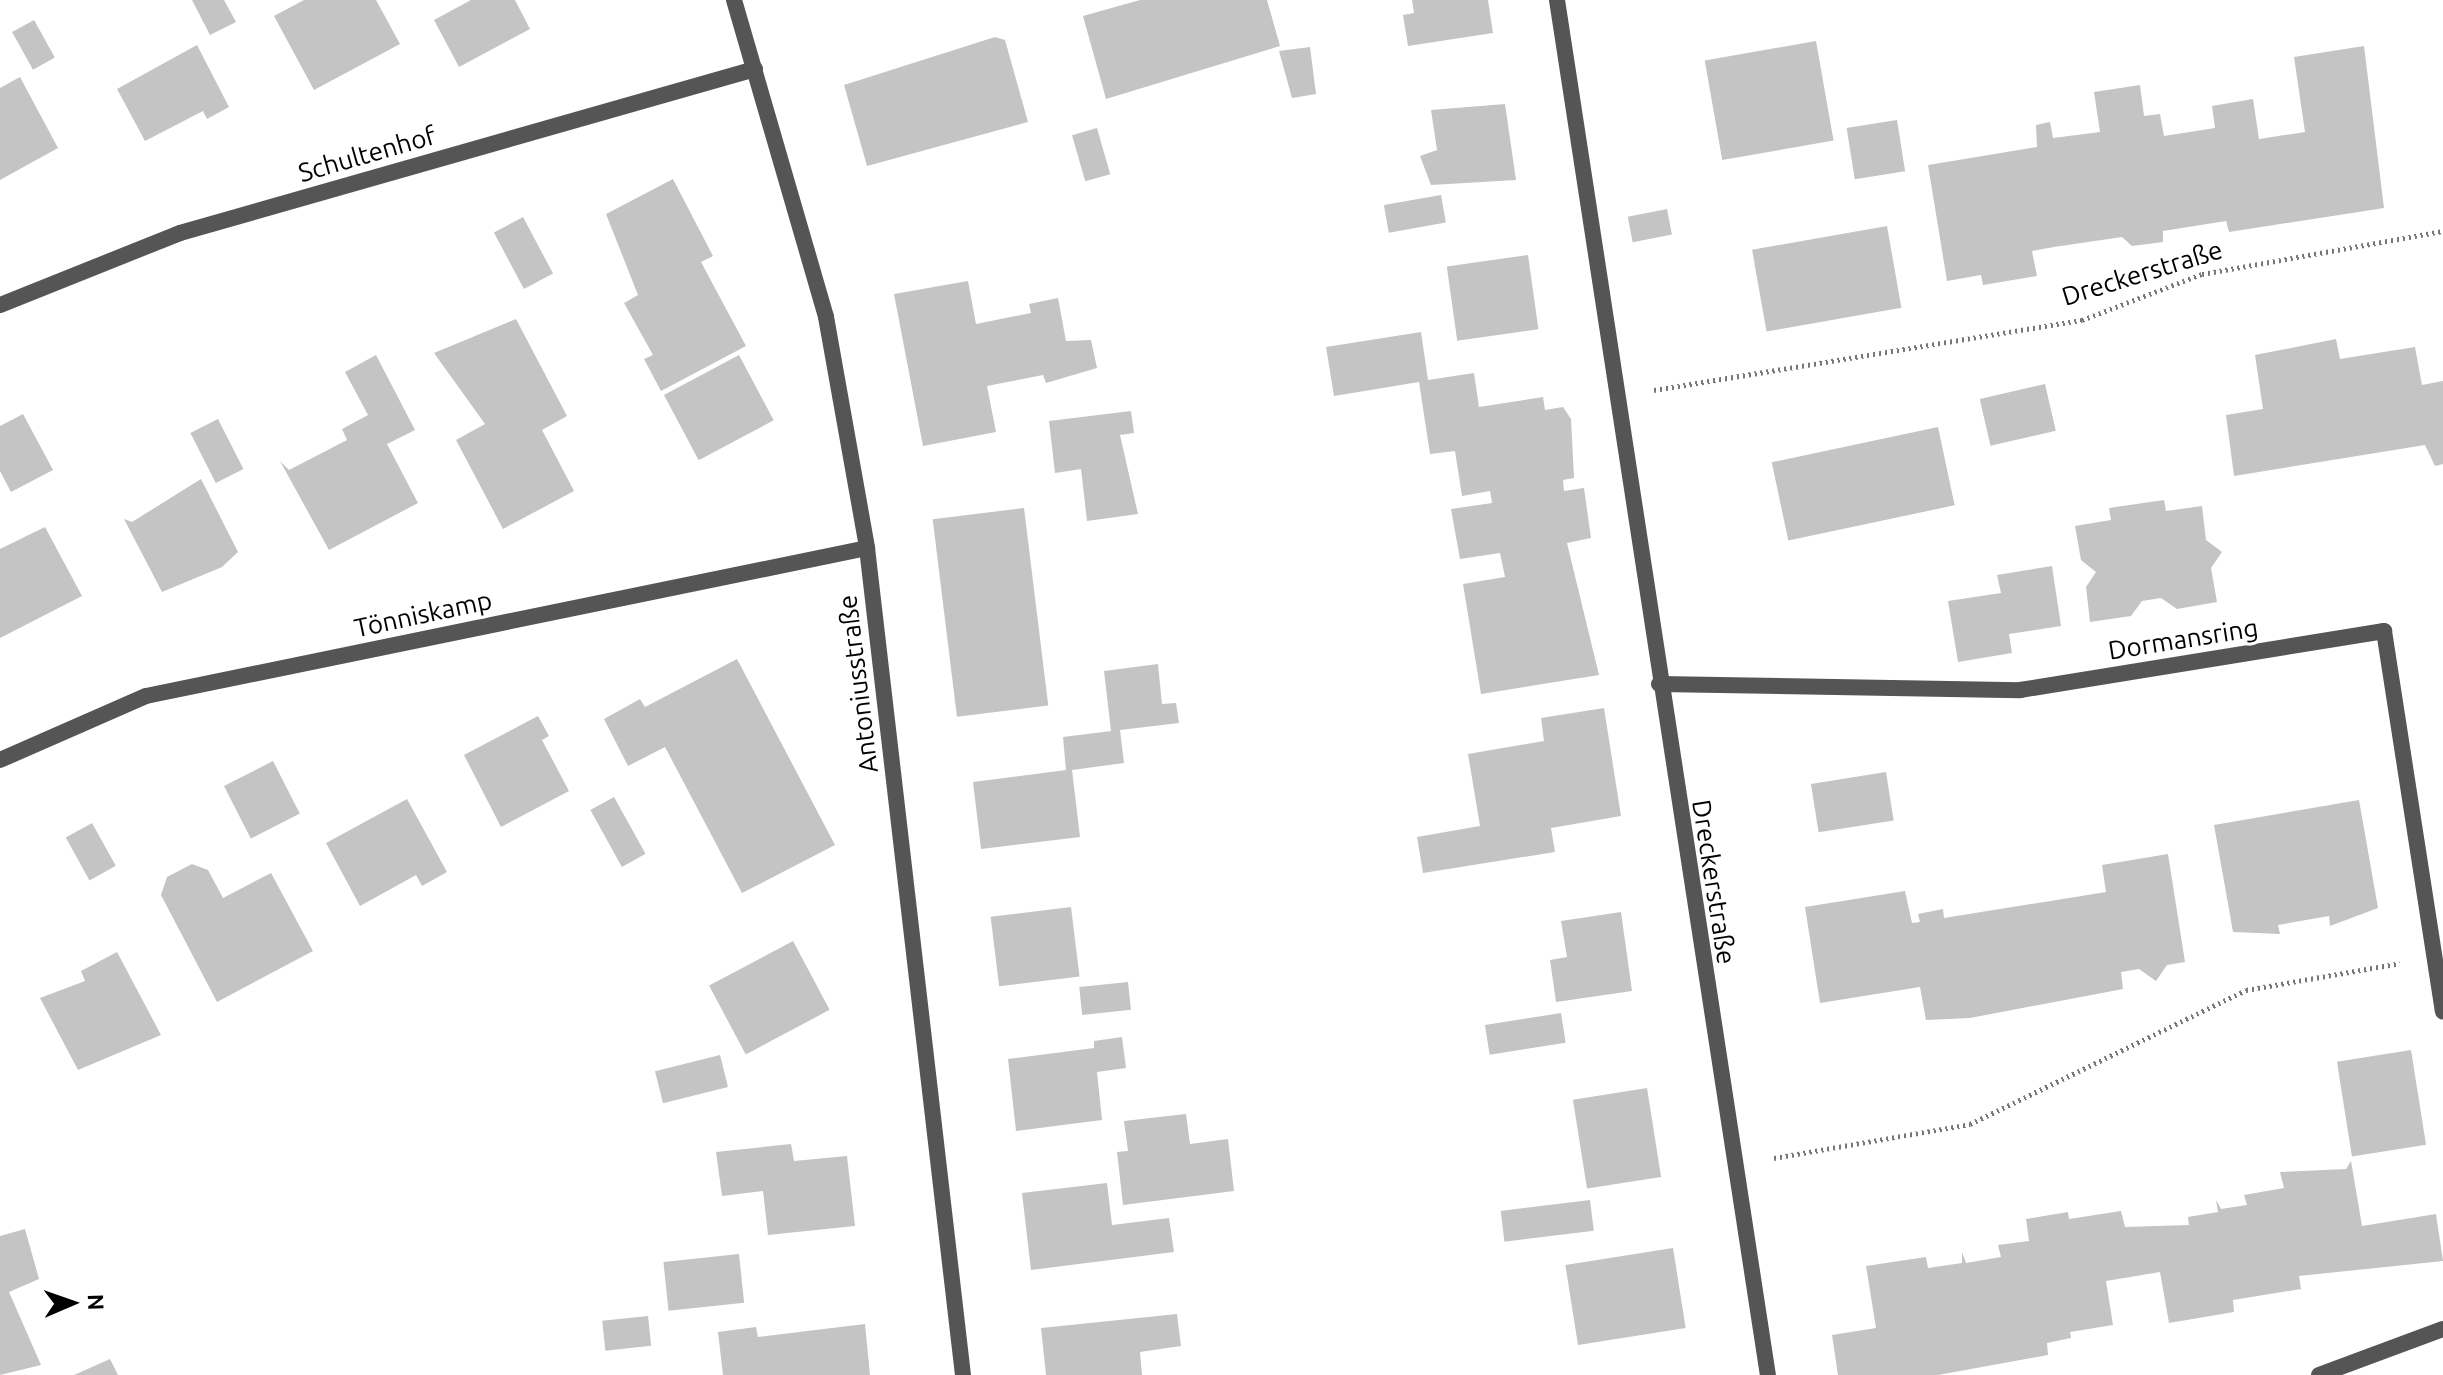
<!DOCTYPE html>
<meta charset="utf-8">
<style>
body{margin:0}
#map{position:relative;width:2443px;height:1375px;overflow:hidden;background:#fff;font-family:Ubuntu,sans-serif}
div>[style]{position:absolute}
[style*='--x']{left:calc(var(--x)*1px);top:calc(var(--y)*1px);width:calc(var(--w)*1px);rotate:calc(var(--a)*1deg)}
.building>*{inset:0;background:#c4c4c4;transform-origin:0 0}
.path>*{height:5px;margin-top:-2.5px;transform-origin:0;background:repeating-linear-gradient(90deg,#777 0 2px,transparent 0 6px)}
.street>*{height:16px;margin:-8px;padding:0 8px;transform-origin:8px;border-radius:8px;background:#555}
span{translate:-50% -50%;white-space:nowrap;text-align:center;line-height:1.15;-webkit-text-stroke:6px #fff;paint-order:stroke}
.street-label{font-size:26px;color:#000}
.north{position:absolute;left:32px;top:1263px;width:80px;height:80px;-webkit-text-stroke:6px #fff;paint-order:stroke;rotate:88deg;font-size:22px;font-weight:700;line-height:32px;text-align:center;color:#000}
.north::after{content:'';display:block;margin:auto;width:28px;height:36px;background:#000;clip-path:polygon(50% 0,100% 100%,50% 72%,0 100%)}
</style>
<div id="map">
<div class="building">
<div style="clip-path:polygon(192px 0,224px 0,236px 22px,210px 35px)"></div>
<div style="clip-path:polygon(304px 0,376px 0,400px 44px,314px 90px,274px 16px)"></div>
<div style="clip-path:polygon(471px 0,515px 0,530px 29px,459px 67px,434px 20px)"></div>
<div style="clip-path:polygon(1140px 0,1267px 0,1280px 46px,1106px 99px,1083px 16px)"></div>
<div style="clip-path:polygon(1412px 0,1488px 0,1493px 33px,1408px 46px,1403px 15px,1414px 13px)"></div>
<div style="left:34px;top:20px;width:43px;height:25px;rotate:61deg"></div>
<div style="clip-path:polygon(995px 37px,1005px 40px,1028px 122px,867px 166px,844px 85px)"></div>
<div style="left:1816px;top:41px;width:101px;height:113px;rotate:80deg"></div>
<div style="clip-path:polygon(197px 45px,229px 107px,207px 119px,203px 111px,145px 141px,117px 89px)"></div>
<div style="clip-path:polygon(2364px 46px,2384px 208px,2229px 232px,2226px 221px,2163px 231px,2163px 242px,2132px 246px,2122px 237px,2054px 247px,2032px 251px,2037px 276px,1983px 285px,1981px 275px,1947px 281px,1928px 165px,2037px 147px,2036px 125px,2050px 122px,2053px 138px,2100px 132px,2094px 92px,2140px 85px,2144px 116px,2160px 114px,2164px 136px,2215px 128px,2212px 106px,2253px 99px,2259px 139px,2305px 132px,2294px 57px)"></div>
<div style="clip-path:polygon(1310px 47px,1316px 94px,1292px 98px,1279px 51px)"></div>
<div style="clip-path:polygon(20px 77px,58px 148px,0 180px,0 88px)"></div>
<div style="clip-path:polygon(1505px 104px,1516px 180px,1431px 185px,1420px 156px,1437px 150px,1431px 110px)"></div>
<div style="left:1897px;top:120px;width:52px;height:51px;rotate:81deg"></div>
<div style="left:1097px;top:128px;width:48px;height:26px;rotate:74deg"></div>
<div style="clip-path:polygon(673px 179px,713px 256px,701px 262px,746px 346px,661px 391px,644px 359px,653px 355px,624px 303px,638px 295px,606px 214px)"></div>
<div style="left:1441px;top:195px;width:28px;height:58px;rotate:80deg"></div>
<div style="left:1667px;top:209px;width:26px;height:40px;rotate:79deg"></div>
<div style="left:523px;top:217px;width:64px;height:33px;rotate:62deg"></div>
<div style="left:1887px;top:226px;width:83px;height:137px;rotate:80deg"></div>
<div style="left:1528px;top:255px;width:75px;height:82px;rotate:82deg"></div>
<div style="clip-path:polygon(968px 281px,976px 324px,1031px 313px,1029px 304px,1058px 298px,1066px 341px,1091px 340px,1097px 368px,1046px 383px,1043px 375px,987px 386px,996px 432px,923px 446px,894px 294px)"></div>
<div style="clip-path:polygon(516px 319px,567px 416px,542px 430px,574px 491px,503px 529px,456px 440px,485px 424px,434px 353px)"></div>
<div style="clip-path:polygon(1421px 332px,1428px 380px,1474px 373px,1479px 407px,1543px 397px,1545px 410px,1563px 407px,1571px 419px,1574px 478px,1563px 480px,1564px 491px,1584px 488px,1591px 538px,1567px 543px,1599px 675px,1481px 694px,1463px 584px,1505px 577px,1500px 553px,1460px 559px,1451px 509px,1492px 503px,1490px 491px,1462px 496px,1455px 451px,1430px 454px,1419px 382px,1334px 396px,1326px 347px)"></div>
<div style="clip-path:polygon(2336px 339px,2340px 359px,2415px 347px,2422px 385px,2443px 381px,2443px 464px,2435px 466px,2425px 445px,2234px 476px,2226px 415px,2263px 409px,2255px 355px)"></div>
<div style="clip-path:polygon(376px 355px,415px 430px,387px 444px,418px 503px,329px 550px,280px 461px,289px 470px,347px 440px,342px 429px,368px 415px,345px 372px)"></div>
<div style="left:739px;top:355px;width:74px;height:85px;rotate:62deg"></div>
<div style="left:2045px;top:384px;width:48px;height:67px;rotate:77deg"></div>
<div style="clip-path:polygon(1131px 411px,1134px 433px,1120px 435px,1138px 514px,1087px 521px,1081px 469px,1055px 473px,1049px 421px)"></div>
<div style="clip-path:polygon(23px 414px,53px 470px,11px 492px,0 471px,0 426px)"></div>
<div style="left:218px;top:419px;width:56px;height:31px;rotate:63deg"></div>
<div style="left:1938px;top:427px;width:80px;height:170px;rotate:78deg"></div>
<div style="clip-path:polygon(201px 479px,238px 552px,222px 567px,162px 592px,124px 519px,132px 522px)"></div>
<div style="clip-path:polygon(2164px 500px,2166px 511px,2202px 506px,2206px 540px,2222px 552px,2211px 568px,2217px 602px,2177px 609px,2161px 598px,2142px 601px,2131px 616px,2090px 622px,2086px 587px,2096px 572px,2081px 560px,2075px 526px,2111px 520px,2109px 508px)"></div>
<div style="left:1024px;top:508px;width:199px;height:92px;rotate:83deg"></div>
<div style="clip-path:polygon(45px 527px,82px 596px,0 638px,0 549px)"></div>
<div style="clip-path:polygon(2052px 566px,2061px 626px,2009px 634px,2012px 653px,1958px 662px,1948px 601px,2001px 593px,1997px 575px)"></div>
<div style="clip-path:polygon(737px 659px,835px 845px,742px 893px,665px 747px,628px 766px,604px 719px,640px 699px,645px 707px)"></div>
<div style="clip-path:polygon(1158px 664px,1162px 704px,1176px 703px,1179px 723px,1120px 730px,1124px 763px,1072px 770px,1080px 837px,981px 849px,973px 782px,1066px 770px,1063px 737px,1111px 731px,1104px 671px)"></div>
<div style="clip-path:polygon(1604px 708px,1621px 816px,1551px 828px,1555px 852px,1423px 873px,1417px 837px,1480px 826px,1468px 754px,1544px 741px,1541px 718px)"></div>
<div style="clip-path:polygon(538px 716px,549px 736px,542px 740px,569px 791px,501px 827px,464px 755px)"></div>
<div style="left:273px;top:761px;width:59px;height:55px;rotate:63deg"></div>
<div style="left:1886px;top:772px;width:49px;height:76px;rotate:81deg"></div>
<div style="left:614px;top:797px;width:65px;height:27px;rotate:61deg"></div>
<div style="clip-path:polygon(407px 799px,447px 872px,422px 886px,416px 875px,360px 906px,326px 843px)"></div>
<div style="clip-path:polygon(2359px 800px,2378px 908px,2330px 926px,2329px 916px,2278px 925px,2280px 934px,2233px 932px,2214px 825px)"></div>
<div style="left:92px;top:823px;width:49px;height:30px;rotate:61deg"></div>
<div style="clip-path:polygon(2168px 854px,2185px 962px,2167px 965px,2156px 981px,2139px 969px,2121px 972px,2123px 989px,1970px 1018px,1926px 1020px,1920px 987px,1820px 1003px,1805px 907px,1905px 891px,1912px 923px,1920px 922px,1918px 914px,1943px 909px,1944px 918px,2106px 892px,2102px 865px)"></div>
<div style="clip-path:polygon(192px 864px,208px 870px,223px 898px,271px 873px,313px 951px,217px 1002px,161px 895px,167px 877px)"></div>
<div style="left:1071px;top:907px;width:70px;height:81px;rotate:83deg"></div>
<div style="clip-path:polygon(1621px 912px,1632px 991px,1556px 1002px,1550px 960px,1567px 957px,1561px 921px)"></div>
<div style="left:793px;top:941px;width:78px;height:95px;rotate:62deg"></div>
<div style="clip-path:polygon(117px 952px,161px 1035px,78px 1070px,40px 998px,85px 981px,81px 971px)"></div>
<div style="left:1128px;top:982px;width:28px;height:49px;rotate:84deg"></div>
<div style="left:1561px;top:1013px;width:30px;height:77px;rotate:81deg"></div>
<div style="clip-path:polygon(1122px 1037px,1126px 1068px,1097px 1072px,1102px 1120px,1016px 1131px,1008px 1059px,1094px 1048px,1094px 1041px)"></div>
<div style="left:2411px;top:1050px;width:96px;height:75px;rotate:81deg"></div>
<div style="left:720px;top:1055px;width:33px;height:67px;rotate:76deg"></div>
<div style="left:1647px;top:1088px;width:90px;height:75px;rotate:81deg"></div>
<div style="clip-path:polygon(1186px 1114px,1190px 1144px,1228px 1139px,1234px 1191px,1123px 1205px,1117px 1152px,1128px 1151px,1124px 1121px)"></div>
<div style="clip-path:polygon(791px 1144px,794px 1161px,847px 1156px,855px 1226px,768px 1235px,763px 1191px,722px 1196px,716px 1152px)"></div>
<div style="clip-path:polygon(2351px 1161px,2362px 1226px,2436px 1214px,2443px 1261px,2299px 1276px,2301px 1289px,2233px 1300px,2234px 1312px,2169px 1323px,2160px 1272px,2106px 1281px,2113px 1325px,2070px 1332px,2071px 1338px,2047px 1343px,2048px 1355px,1938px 1375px,1838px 1375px,1832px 1335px,1876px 1328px,1866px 1266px,1926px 1257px,1928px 1268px,1962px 1263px,1962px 1252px,1966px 1263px,2001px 1257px,1998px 1245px,2029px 1241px,2026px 1219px,2068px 1212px,2069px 1219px,2121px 1211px,2125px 1227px,2189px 1225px,2188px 1217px,2218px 1212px,2216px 1200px,2221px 1209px,2247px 1205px,2244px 1195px,2284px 1188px,2280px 1172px,2346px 1169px)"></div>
<div style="clip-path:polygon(1107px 1183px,1112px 1225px,1169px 1218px,1174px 1252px,1031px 1270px,1022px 1193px)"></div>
<div style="left:1590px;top:1200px;width:31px;height:90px;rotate:83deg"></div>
<div style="clip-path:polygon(25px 1229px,39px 1279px,9px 1292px,41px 1365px,0 1375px,0 1236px)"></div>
<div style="left:1673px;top:1248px;width:81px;height:109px;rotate:81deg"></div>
<div style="left:739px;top:1254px;width:49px;height:76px;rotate:84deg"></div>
<div style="clip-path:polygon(1177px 1314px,1181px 1346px,1140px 1352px,1142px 1375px,1046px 1375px,1041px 1328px)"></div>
<div style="left:648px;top:1316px;width:30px;height:46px;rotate:84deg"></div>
<div style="clip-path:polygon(865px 1324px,870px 1375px,723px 1375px,718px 1332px,756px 1327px,758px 1337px)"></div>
<div style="clip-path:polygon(110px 1359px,118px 1375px,74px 1375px)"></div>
</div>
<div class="path">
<div style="--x:1654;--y:390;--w:434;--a:-9.3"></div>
<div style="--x:2082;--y:320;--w:129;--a:-21"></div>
<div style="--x:2202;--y:274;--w:245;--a:-10.1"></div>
<div style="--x:1774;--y:1158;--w:199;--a:-9.8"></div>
<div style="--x:1970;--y:1124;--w:307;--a:-25.9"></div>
<div style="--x:2246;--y:990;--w:156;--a:-9.9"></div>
</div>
<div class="street">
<div style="--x:734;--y:0;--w:330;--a:73.8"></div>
<div style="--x:826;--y:317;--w:235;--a:79.9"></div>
<div style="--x:867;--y:548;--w:833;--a:83.38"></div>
<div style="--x:1557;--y:0;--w:1391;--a:81.28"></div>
<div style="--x:0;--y:305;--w:194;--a:-21.8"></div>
<div style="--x:180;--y:233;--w:598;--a:-15.92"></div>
<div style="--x:1659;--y:684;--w:361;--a:1"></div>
<div style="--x:2020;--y:690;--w:369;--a:-9.2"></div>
<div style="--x:2384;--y:631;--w:385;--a:81.2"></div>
<div style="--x:0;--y:760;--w:159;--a:-23.7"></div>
<div style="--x:146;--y:696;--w:736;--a:-11.6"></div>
<div style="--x:2319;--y:1375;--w:132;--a:-20.4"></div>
</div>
<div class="street-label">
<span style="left:367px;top:154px;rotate:-16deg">Schultenhof</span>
<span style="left:2142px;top:273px;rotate:-17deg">Dreckerstraße</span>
<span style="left:423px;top:614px;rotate:-12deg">Tönniskamp</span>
<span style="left:2183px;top:639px;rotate:-9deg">Dormansring</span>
<span style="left:858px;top:684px;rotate:-97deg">Antoniusstraße</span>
<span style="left:1714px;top:882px;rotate:81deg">Dreckerstraße</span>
</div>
<div class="north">N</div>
</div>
